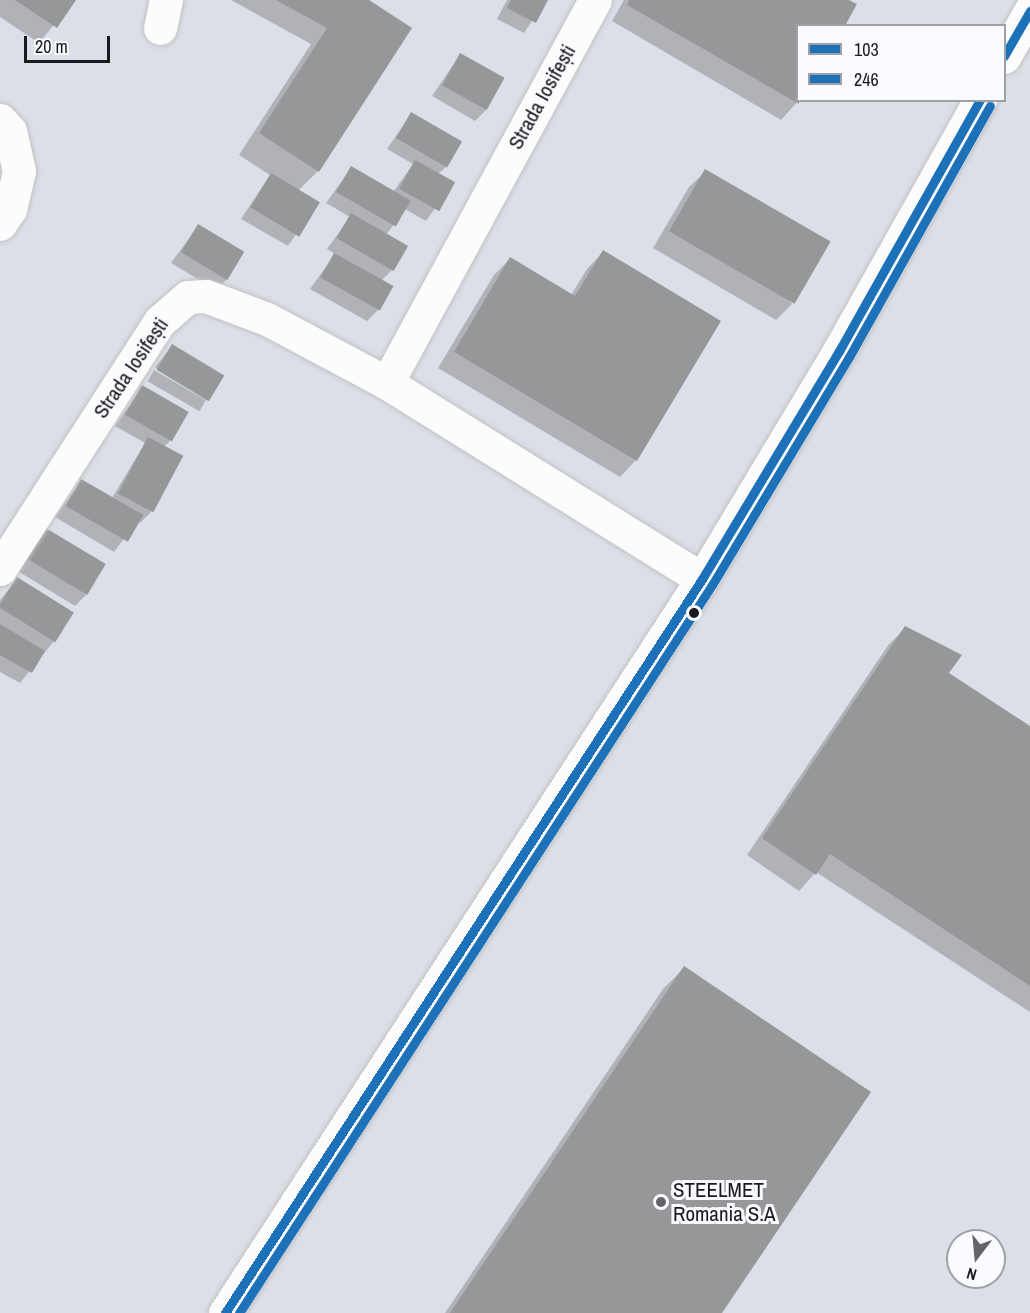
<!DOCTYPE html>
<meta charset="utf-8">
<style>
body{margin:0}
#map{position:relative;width:1030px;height:1313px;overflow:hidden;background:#edeef1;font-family:"Archivo Narrow",sans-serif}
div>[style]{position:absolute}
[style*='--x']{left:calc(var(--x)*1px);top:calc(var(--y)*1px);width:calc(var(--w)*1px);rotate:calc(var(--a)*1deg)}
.built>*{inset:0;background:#dcdfe7}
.shadow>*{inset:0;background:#0003;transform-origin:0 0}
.building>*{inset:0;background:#969798;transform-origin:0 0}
.roads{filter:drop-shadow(0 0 2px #c2c2c4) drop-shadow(0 0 2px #c2c2c4)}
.minor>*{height:33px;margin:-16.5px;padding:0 16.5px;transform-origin:16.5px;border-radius:16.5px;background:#fcfcfd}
.major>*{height:33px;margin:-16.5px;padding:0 16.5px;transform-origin:16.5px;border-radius:16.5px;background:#fcfcfd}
.bus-1>*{height:9px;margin:-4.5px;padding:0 4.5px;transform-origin:4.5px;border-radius:4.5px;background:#1d71b8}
.bus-2>*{height:9px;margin:-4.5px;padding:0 4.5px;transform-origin:4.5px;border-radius:4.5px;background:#1d71b8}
.dots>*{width:16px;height:16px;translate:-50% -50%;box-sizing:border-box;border:3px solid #f9fbfe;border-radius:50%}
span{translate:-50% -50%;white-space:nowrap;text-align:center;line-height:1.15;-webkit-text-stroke:6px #f9fbfe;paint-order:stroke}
.street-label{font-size:21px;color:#1a1a1c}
.poi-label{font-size:21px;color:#1a1a1c}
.left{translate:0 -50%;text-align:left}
.legend{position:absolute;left:796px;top:24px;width:210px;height:78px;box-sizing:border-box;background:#f9fbfe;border:2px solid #a0a1a4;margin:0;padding:8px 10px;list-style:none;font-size:18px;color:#1a1a1c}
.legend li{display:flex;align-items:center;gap:12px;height:30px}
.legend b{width:30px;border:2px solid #a0a1a4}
.north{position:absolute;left:946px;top:1229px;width:60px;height:60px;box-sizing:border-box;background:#f9fbfe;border:2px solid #a0a1a4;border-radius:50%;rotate:196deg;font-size:16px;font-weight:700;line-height:24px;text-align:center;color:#1a1a1c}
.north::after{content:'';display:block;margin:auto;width:21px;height:27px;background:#646467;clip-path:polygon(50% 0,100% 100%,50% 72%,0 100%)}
.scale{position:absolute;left:24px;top:36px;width:86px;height:27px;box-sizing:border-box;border:3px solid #1a1a1c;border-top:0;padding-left:8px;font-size:18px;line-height:21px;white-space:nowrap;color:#1a1a1c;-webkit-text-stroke:4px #f9fbfe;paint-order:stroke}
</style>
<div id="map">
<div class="built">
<div style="clip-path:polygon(evenodd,0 0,1030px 0,1030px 1313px,0 1313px,0 0,798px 26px,1004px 26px,1004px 100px,798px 100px,798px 26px,0 0,958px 1241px,994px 1241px,994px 1277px,958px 1277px,958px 1241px)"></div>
</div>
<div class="shadow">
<div style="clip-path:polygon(0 0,74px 0,39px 43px,0 17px)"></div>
<div style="clip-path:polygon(231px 0,366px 0,318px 171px,298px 191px,318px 202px,288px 246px,241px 219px,270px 175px,239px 155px,311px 44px)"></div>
<div style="clip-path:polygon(507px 0,546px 0,524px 33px,497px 19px)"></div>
<div style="clip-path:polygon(624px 0,846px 0,798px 26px,799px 100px,781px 120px,612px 21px)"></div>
<div style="clip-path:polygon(460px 55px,486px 110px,475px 121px,432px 96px)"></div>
<div style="clip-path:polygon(411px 114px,447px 166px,438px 174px,453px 183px,426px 221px,405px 209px,386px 235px,393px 269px,381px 281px,378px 310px,367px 321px,310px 289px,335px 254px,327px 249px,350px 217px,326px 203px,351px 168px,393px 192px,413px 164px,387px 149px)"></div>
<div style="clip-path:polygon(706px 171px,792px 304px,776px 320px,653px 248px,689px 187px)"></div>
<div style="clip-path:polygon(198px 226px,227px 279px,216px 290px,171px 263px)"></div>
<div style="clip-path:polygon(603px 252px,636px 460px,620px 477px,438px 368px,494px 275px,510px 259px,571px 295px,587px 269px)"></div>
<div style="clip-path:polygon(172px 346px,222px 375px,207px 400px,155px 367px)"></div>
<div style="left:154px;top:370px;width:60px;height:13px;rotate:30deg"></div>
<div style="clip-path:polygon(142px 387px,170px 441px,164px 447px,151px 512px,140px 523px,137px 521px,114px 552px,55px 517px,81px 481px,112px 498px,145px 443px,115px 426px)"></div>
<div style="clip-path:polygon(34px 540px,86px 595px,75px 606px,16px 570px)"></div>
<div style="clip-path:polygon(17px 579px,54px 641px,20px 683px,0 672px,0 600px)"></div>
<div style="clip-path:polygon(906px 628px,947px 674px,1030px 728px,1030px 1012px,816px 872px,799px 891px,747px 855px,889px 644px)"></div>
<div style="clip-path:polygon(684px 968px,720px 1313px,445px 1313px,663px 989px)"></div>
</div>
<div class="building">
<div style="clip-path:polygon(15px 0,76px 0,57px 28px)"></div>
<div style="clip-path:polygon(276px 0,369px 0,412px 28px,319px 172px,259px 133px,327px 28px)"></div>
<div style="clip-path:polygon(511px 0,548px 0,536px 23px,507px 8px)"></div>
<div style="clip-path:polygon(629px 0,849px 0,857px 4px,845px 26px,798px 26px,799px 104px,627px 5px)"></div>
<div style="left:460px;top:53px;width:51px;height:37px;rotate:29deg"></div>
<div style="left:411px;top:112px;width:59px;height:30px;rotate:30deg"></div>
<div style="left:415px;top:160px;width:46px;height:33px;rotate:29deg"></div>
<div style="left:351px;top:166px;width:69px;height:30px;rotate:30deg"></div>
<div style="left:705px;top:169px;width:145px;height:72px;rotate:30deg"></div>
<div style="left:271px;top:173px;width:57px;height:40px;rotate:31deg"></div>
<div style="left:351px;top:213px;width:66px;height:29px;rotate:30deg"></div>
<div style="left:198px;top:224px;width:54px;height:33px;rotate:31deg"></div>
<div style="clip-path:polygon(603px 250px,721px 321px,637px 461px,454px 352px,510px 257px,575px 296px)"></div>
<div style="left:334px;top:253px;width:68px;height:28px;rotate:29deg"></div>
<div style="left:172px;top:344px;width:61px;height:30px;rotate:31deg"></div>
<div style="left:142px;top:385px;width:54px;height:34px;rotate:30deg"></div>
<div style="left:148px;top:437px;width:40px;height:64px;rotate:28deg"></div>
<div style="left:81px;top:479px;width:72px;height:31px;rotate:30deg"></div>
<div style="left:44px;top:527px;width:72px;height:36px;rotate:31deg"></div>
<div style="left:17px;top:577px;width:67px;height:35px;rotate:32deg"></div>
<div style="clip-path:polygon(0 624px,45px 651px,32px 673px,0 655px)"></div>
<div style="clip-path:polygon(905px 626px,962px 655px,949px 673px,1030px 726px,1030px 986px,830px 854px,816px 875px,762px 838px)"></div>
<div style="clip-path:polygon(684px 966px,871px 1092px,722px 1313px,450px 1313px)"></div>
</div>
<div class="roads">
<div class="minor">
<div style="--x:160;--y:28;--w:29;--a:-78"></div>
<div style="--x:0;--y:120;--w:15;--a:48"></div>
<div style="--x:10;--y:131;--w:41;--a:77.3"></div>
<div style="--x:19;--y:171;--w:39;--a:103"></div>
<div style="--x:10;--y:209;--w:18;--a:124"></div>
<div style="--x:387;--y:383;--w:436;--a:-61.5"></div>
<div style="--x:0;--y:569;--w:294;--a:-57.2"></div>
<div style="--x:159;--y:322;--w:38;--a:-41"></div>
<div style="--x:188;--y:297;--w:18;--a:-3"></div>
<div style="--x:206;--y:296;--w:65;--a:20.7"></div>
<div style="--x:267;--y:319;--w:136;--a:28.1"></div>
<div style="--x:387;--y:383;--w:371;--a:31.9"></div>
</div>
<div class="major">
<div style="--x:1004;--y:57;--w:53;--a:-60.5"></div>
<div style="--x:225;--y:1313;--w:875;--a:-56.98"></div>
<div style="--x:702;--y:579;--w:266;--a:-59"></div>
<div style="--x:839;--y:351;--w:288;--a:-60.7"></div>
</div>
</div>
<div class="bus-1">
<div style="--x:1004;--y:56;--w:52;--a:-60"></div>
<div style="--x:225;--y:1313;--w:875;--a:-56.98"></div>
<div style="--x:702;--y:579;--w:266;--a:-59"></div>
<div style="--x:839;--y:351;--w:288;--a:-60.7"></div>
</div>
<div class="bus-2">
<div style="--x:239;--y:1313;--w:868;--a:-56.99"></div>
<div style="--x:712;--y:585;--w:266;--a:-59"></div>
<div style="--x:849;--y:357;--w:288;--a:-60.7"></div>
</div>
<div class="dots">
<div style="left:694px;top:613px;background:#1a1a1c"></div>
<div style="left:661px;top:1202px;background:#646467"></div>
</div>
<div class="street-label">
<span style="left:542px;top:97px;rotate:-61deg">Strada Iosifești</span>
<span style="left:131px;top:368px;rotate:-56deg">Strada Iosifești</span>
</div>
<div class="poi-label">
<span class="left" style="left:673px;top:1202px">STEELMET<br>Romania S.A</span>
</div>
<ul class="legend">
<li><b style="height:8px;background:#1d71b8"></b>103</li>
<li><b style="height:8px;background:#1d71b8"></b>246</li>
</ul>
<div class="north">N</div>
<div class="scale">20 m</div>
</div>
